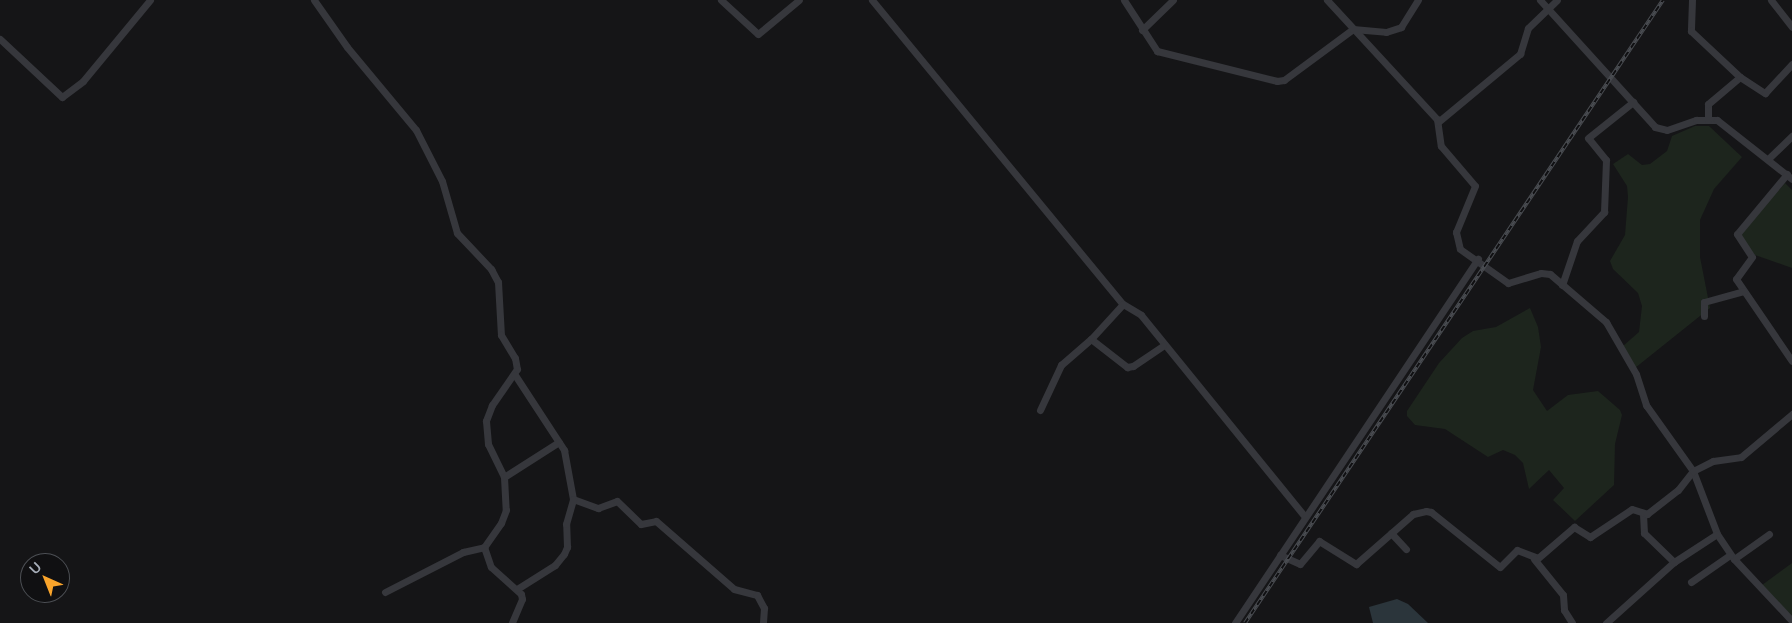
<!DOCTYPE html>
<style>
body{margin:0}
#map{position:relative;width:1792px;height:623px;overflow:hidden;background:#151517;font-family:Mulish,sans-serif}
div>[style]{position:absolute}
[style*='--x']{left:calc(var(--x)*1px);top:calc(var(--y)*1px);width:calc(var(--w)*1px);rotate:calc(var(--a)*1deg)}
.green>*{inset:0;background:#1d251d}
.water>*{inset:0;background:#2b353b}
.minor>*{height:7px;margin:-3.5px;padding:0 3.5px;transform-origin:3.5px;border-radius:3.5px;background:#36373c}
.rail>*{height:4px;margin-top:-2px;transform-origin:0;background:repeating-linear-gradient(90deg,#101012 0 5.5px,#494c51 0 11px);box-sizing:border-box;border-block:1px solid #494c51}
span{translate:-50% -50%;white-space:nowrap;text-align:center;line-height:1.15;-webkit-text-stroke:4.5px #101012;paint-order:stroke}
.north{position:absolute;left:20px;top:553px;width:50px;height:50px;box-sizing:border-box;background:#101012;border:1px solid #4c4f54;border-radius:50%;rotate:316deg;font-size:14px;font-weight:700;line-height:20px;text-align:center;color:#a6adb8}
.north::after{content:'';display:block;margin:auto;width:18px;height:22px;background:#f9a42b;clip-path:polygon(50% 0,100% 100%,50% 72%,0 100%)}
</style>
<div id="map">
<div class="green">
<div style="clip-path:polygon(1695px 126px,1709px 126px,1742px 157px,1714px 189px,1700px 220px,1700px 257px,1710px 308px,1635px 368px,1623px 346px,1639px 332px,1642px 306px,1638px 293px,1613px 269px,1610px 261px,1625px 235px,1628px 197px,1627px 186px,1613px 164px,1628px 154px,1642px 165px,1650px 164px,1667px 151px,1672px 136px)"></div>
<div style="clip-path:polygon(1785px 183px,1792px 190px,1792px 268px,1755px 255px,1743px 246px,1739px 235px)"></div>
<div style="clip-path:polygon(1530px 308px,1538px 327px,1541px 347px,1533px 390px,1547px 411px,1568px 395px,1598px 391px,1620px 410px,1622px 415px,1615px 444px,1614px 485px,1575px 521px,1553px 500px,1564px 488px,1549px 470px,1529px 489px,1523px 463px,1515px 455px,1503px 450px,1488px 457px,1445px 429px,1415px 425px,1407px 416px,1407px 411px,1439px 363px,1462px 338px,1473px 331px,1496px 327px)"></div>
<div style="clip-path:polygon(1792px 563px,1792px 623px,1758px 588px)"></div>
</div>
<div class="water">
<div style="clip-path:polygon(1397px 599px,1408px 604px,1428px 623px,1373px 623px,1369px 607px)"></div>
</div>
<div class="minor">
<div style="--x:314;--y:0;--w:57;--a:54.9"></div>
<div style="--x:347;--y:47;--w:108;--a:50.3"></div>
<div style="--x:416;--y:130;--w:57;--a:63"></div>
<div style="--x:442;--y:181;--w:54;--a:73.9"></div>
<div style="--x:457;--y:233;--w:50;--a:46.6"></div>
<div style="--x:491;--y:269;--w:15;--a:62"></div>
<div style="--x:498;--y:282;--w:53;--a:86.8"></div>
<div style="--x:501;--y:335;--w:27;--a:59"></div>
<div style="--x:515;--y:358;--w:11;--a:80"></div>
<div style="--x:517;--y:369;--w:44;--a:124.8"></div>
<div style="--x:492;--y:405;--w:17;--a:111"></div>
<div style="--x:486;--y:421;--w:23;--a:85"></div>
<div style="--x:488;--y:444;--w:37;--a:64"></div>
<div style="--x:504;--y:477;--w:33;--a:87"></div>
<div style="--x:506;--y:510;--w:14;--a:111"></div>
<div style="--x:501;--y:523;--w:29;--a:125"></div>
<div style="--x:484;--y:547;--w:21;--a:71"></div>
<div style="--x:491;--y:567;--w:40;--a:42"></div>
<div style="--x:521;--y:594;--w:5;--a:79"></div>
<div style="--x:522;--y:599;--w:26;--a:113"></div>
<div style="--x:721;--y:0;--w:50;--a:42.6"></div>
<div style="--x:758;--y:34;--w:53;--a:-39.7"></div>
<div style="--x:872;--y:0;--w:394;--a:50.5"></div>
<div style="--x:1123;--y:304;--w:21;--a:31"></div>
<div style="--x:1141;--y:315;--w:260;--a:50.9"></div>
<div style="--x:1124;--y:0;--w:61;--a:57.1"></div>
<div style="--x:1157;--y:51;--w:124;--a:14"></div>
<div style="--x:1277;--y:81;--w:7;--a:-8"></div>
<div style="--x:1284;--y:80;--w:86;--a:-36.5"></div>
<div style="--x:1353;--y:29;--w:33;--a:5"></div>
<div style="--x:1386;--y:32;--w:16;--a:-18"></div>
<div style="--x:1401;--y:27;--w:32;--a:-58"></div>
<div style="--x:1327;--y:0;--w:162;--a:47.3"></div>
<div style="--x:1437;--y:119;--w:27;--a:82"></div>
<div style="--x:1441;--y:146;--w:52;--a:49.6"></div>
<div style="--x:1475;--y:186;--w:50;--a:112.4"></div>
<div style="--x:1456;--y:232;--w:17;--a:77"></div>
<div style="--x:1460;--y:249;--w:59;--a:35.3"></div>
<div style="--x:1508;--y:283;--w:34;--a:-17"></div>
<div style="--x:1541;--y:273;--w:9;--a:6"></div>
<div style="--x:1550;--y:274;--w:74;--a:40.6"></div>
<div style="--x:1606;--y:322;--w:60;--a:60"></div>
<div style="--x:1636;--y:374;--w:33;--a:72"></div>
<div style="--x:1646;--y:405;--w:81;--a:54.5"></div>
<div style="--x:1693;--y:471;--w:67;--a:69.1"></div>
<div style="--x:1717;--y:534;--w:30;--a:56"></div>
<div style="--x:1734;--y:559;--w:85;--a:46.9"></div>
<div style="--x:1540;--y:0;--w:171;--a:47.8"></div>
<div style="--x:1655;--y:127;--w:12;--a:14"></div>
<div style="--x:1667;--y:130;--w:31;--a:-19"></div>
<div style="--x:1696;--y:120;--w:21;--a:0"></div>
<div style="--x:1717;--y:120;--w:95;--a:38.2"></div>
<div style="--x:1692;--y:0;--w:31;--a:92"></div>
<div style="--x:1691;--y:31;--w:67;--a:43.2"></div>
<div style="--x:1771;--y:0;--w:34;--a:52"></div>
<div style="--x:1142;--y:30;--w:43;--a:-44.1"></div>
<div style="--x:0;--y:39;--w:85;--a:43.1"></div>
<div style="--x:62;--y:97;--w:26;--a:-37"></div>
<div style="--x:83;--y:81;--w:105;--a:-50.4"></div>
<div style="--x:1708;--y:120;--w:16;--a:-90"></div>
<div style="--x:1708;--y:104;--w:42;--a:-40.2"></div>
<div style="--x:1740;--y:77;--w:30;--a:33"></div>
<div style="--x:1765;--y:93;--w:40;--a:-47"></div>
<div style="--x:1438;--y:122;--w:107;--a:-39.7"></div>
<div style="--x:1520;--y:54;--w:27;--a:-73"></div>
<div style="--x:1528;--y:28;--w:40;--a:-44"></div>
<div style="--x:1769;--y:158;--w:32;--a:-44"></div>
<div style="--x:1787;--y:174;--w:78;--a:129.8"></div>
<div style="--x:1737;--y:234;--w:27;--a:57"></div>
<div style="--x:1752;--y:257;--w:27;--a:126"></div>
<div style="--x:1736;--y:279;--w:99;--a:55.7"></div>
<div style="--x:1562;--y:285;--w:46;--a:-71.2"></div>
<div style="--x:1577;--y:241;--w:40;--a:-47"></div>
<div style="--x:1604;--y:212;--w:52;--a:-87.8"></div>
<div style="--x:1606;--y:160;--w:28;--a:-129"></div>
<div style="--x:1588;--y:138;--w:58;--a:-38.7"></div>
<div style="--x:1704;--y:316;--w:14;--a:-90"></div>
<div style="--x:1704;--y:302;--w:41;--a:-15.4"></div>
<div style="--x:1091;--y:339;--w:46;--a:37.9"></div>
<div style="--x:1127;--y:367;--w:6;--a:-9"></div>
<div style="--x:1133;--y:366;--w:36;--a:-34"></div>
<div style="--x:515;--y:375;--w:90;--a:56.8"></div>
<div style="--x:564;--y:450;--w:50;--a:79.6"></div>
<div style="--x:573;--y:499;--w:27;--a:20"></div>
<div style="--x:598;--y:508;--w:20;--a:-20"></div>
<div style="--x:617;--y:501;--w:33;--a:44"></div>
<div style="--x:641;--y:524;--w:15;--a:-11"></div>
<div style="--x:656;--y:521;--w:103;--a:41.1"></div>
<div style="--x:734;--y:589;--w:24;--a:15"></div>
<div style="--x:757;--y:595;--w:15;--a:62"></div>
<div style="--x:764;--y:608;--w:15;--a:94"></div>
<div style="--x:1040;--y:410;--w:50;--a:-65"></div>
<div style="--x:1061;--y:365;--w:40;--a:-41"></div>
<div style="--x:1091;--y:339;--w:47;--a:-47.6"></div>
<div style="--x:504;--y:477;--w:65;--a:-32.5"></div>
<div style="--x:1643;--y:514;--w:19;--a:87"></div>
<div style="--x:1644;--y:533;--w:42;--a:44"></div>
<div style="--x:1391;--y:533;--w:22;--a:47"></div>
<div style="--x:1280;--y:555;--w:22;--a:24"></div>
<div style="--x:1300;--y:564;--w:30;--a:-50"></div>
<div style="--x:1319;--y:541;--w:44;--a:31.9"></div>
<div style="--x:1356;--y:564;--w:76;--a:-41.3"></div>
<div style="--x:1413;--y:514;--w:13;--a:-13"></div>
<div style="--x:1426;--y:511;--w:5;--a:11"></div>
<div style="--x:1431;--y:512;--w:88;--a:38.6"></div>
<div style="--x:1500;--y:567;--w:24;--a:-45"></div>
<div style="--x:1517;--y:550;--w:22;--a:21"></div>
<div style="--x:1538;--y:558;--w:48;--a:-40.7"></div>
<div style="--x:1574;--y:527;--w:19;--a:32"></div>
<div style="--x:1590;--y:537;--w:50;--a:-33.7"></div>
<div style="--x:1632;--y:509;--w:16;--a:18"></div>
<div style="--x:1647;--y:514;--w:39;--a:-38"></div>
<div style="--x:1678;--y:490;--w:24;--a:-52"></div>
<div style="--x:1693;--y:471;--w:22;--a:-27"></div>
<div style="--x:1713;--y:461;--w:28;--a:-8"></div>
<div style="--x:1741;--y:457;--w:67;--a:-40.1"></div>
<div style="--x:1534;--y:559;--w:46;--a:51.1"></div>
<div style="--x:1563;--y:595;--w:15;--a:86"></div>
<div style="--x:1564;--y:610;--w:15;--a:58"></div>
<div style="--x:1734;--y:559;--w:43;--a:-35.5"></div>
<div style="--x:1691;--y:582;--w:47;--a:-34.7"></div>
<div style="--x:517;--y:589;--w:45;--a:-32.3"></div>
<div style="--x:555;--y:565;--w:14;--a:-51"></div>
<div style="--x:564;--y:554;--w:8;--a:-67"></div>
<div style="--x:567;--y:547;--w:23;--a:-92"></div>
<div style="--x:566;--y:524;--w:26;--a:-74"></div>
<div style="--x:385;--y:592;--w:88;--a:-27.1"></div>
<div style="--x:463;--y:552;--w:22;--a:-13"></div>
<div style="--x:1235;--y:623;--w:438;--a:-56.3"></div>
<div style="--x:1606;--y:623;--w:91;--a:-41.9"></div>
<div style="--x:1674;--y:562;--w:51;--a:-33.1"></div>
</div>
<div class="rail">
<div style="--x:1245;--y:623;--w:750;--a:-56.14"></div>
</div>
<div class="north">U</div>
</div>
